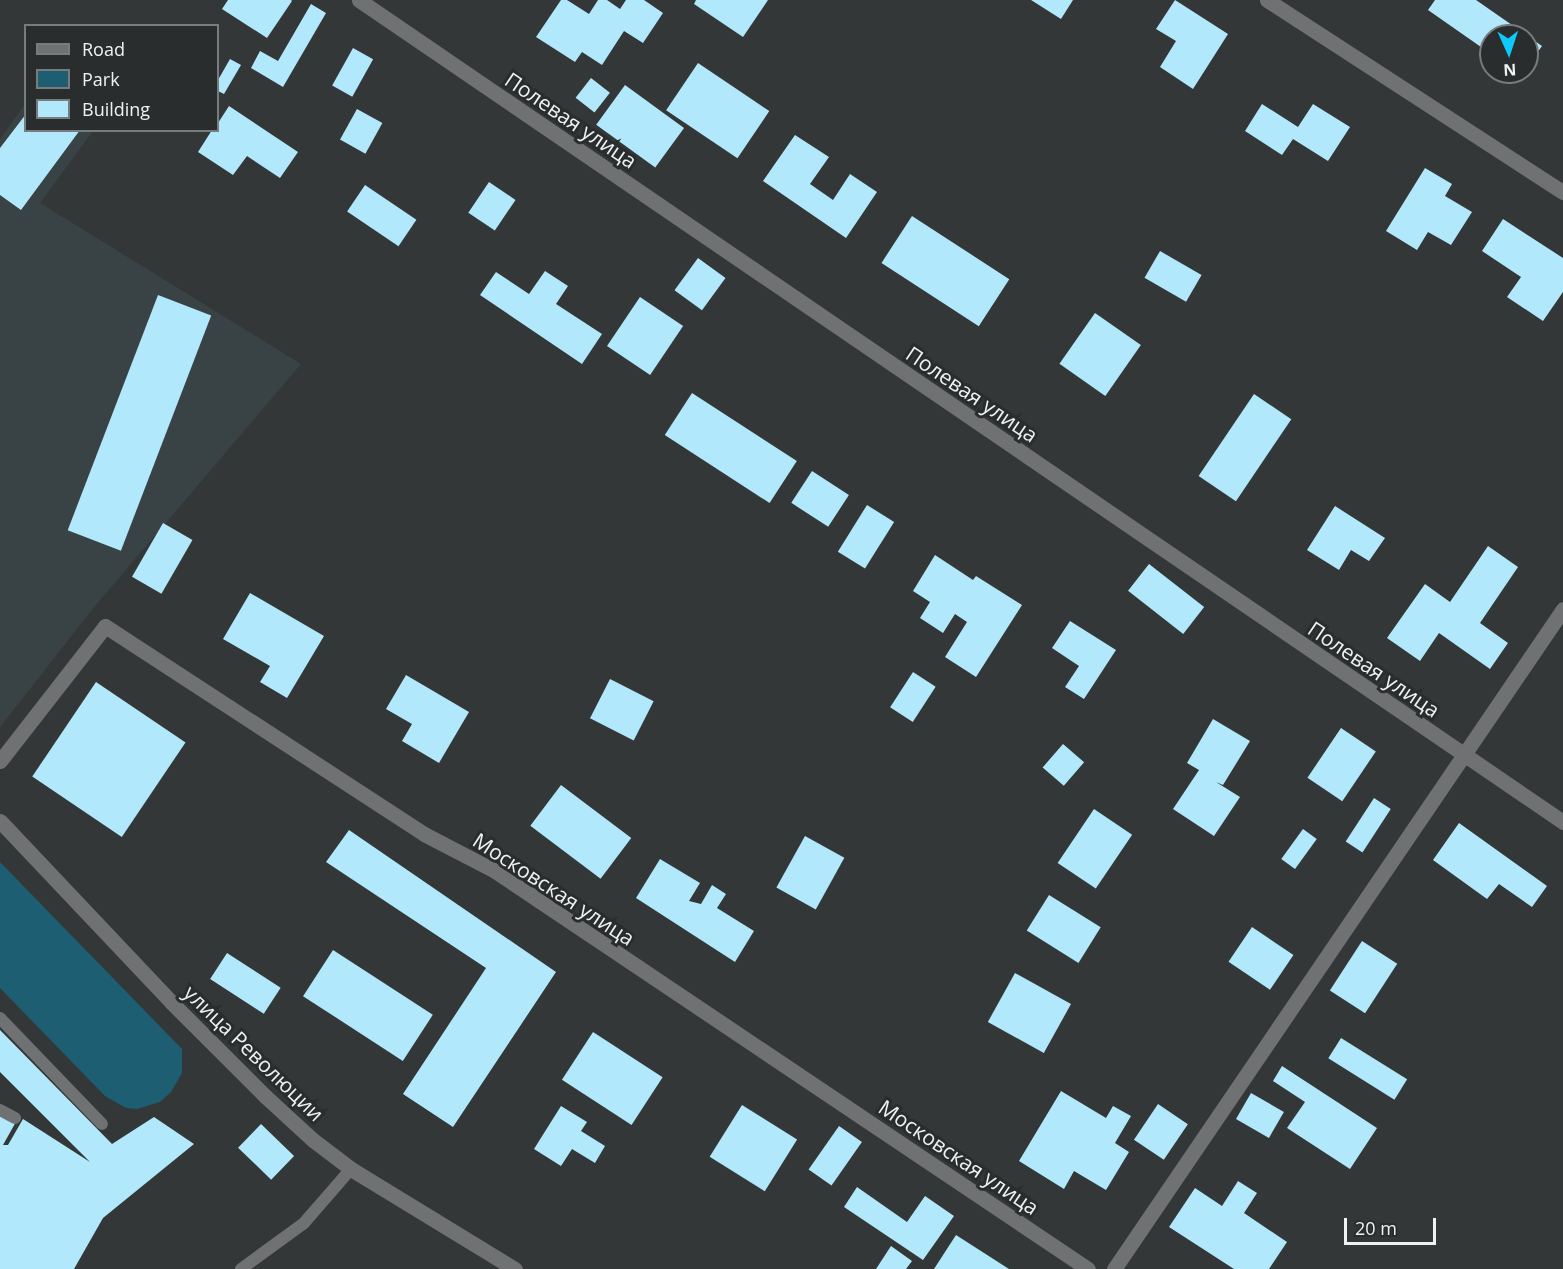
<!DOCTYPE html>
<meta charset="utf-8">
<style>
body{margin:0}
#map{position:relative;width:1563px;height:1269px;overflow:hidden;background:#343738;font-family:"Open Sans",sans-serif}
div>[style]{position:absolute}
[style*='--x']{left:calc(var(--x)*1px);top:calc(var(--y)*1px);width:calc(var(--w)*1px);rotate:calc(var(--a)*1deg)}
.built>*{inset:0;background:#394346}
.green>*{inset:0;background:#1d5e72}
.building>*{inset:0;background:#b2e8fc;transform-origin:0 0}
.service>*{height:12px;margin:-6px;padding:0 6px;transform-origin:6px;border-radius:6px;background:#707172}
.minor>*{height:15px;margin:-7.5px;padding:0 7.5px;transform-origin:7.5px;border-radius:7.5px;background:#707172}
.tertiary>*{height:15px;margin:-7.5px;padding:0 7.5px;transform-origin:7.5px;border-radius:7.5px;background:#707172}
span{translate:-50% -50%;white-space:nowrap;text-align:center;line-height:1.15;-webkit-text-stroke:6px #2a2d2e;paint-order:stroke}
.street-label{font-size:21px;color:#f0f2f2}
.legend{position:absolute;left:24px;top:24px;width:195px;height:108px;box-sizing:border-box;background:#2a2d2e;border:2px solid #797c7c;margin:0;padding:8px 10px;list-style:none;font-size:18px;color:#f0f2f2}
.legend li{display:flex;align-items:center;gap:12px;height:30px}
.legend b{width:30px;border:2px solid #797c7c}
.north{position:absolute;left:1479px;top:24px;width:60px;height:60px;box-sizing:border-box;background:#2a2d2e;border:2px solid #797c7c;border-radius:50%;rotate:177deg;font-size:16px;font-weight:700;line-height:24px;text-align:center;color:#f0f2f2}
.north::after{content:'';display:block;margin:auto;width:21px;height:27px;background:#0dcafa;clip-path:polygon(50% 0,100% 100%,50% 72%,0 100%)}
.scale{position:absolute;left:1344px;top:1218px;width:92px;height:27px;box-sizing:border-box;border:3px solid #f0f2f2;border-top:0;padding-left:8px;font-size:18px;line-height:21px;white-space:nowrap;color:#f0f2f2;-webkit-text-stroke:4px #2a2d2e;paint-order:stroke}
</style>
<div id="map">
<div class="built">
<div style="clip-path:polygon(25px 104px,26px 130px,93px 131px,40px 203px,301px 364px,95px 606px,0 727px,0 139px)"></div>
</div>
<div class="green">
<div style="clip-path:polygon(0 862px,182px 1049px,182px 1073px,171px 1092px,160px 1102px,137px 1109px,126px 1108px,105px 1096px,0 988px)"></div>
</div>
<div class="building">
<div style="clip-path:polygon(228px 0,291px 0,292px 1px,267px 38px,222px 9px)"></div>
<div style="clip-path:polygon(561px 0,567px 0,589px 14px,598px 0,607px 0,620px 9px,626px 0,644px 0,663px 13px,643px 43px,624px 31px,602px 65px,582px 52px,575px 62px,536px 37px)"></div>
<div style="clip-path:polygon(696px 0,768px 0,743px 37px,694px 4px)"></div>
<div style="clip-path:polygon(1031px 0,1073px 0,1061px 19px)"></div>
<div style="clip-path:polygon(1175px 0,1228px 34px,1193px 89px,1160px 67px,1176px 41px,1156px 29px)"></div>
<div style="clip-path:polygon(1435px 0,1476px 0,1542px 46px,1527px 67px,1527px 36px,1491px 36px,1491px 54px,1428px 10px)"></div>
<div style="clip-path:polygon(311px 4px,326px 13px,283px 87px,251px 68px,260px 51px,278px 61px)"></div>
<div style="left:353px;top:48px;width:23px;height:43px;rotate:29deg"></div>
<div style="clip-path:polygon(230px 59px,241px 65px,224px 94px,218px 91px,218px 80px)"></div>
<div style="left:698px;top:63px;width:86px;height:57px;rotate:34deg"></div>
<div style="left:591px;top:78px;width:24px;height:25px;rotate:38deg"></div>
<div style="left:625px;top:85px;width:73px;height:49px;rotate:36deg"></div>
<div style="clip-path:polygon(1262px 104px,1298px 127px,1313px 104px,1350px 127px,1328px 161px,1293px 139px,1282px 155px,1245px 131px)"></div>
<div style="clip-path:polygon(229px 106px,298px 152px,280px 178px,247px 156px,233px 175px,198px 152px,212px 130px,218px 130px,218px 123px)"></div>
<div style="left:357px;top:109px;width:29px;height:35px;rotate:29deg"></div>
<div style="clip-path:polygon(26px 114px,26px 130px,80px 130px,21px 210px,0 195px,0 148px)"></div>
<div style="clip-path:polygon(795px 135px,829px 157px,810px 184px,833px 200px,850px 174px,877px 192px,846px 238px,763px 181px)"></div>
<div style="clip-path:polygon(1425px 168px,1452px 184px,1445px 196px,1472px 212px,1451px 245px,1428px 232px,1417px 250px,1386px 231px)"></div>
<div style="left:489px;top:182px;width:32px;height:37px;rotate:34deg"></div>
<div style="left:365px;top:185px;width:62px;height:32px;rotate:34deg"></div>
<div style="left:912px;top:216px;width:116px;height:56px;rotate:33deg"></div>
<div style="clip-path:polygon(1503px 219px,1563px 258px,1563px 292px,1543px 321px,1507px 297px,1521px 277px,1482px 251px)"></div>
<div style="left:1160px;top:251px;width:48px;height:31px;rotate:30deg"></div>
<div style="left:698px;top:258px;width:34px;height:40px;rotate:36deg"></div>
<div style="clip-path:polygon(545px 271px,568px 286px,556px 304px,602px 334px,582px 364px,480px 295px,496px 272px,529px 294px)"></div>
<div style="left:158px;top:295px;width:57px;height:252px;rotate:21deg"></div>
<div style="left:640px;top:297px;width:52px;height:59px;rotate:34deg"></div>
<div style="left:1095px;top:313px;width:56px;height:62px;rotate:35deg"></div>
<div style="left:692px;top:393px;width:125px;height:50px;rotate:33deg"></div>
<div style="left:1254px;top:394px;width:45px;height:99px;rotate:34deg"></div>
<div style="left:812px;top:471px;width:44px;height:38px;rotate:33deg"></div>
<div style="left:867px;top:505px;width:32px;height:55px;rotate:32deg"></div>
<div style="clip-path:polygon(1335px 506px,1385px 538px,1369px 561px,1351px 550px,1339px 570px,1307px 550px)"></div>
<div style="left:163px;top:523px;width:34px;height:62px;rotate:30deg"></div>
<div style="clip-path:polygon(1488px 546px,1518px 567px,1480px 623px,1508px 643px,1490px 669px,1439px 633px,1420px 661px,1387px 638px,1425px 584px,1450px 602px)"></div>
<div style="clip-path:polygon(935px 555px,973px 580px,976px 576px,1022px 605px,976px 677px,945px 657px,967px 622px,955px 614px,943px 633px,920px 618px,930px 602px,913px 591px)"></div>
<div style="left:1149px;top:564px;width:70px;height:34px;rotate:38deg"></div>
<div style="clip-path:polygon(250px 593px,324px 636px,287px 698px,260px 682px,270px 666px,223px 639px)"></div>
<div style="clip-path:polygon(1070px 621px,1116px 650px,1084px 699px,1065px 687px,1079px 666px,1052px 648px)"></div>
<div style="left:913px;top:672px;width:27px;height:42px;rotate:33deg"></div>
<div style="clip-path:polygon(406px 675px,469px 712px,439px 763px,402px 741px,412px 724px,386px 709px)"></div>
<div style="left:610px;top:679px;width:49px;height:44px;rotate:27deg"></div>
<div style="left:96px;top:682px;width:108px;height:114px;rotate:34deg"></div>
<div style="clip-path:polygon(1213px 719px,1250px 741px,1223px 785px,1216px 782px,1240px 797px,1214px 836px,1173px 809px,1199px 770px,1187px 763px)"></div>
<div style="left:1341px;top:728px;width:42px;height:60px;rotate:34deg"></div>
<div style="left:1063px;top:744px;width:28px;height:31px;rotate:41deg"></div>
<div style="left:561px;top:785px;width:88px;height:51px;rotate:37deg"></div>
<div style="left:1374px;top:798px;width:20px;height:52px;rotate:33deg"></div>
<div style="left:1094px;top:809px;width:46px;height:65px;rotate:34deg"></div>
<div style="clip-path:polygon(1459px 823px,1547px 886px,1532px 907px,1499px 884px,1487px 899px,1433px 860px)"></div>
<div style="left:1303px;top:829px;width:17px;height:37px;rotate:36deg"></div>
<div style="clip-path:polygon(349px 830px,556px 972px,453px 1127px,403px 1094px,486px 968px,326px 862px)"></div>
<div style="left:805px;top:836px;width:45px;height:59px;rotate:29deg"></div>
<div style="clip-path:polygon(660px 859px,700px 883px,689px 901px,701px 904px,712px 885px,726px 894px,717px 908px,754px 931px,735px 962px,636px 898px)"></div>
<div style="left:1049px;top:895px;width:61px;height:42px;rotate:32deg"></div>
<div style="left:1252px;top:927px;width:50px;height:42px;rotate:34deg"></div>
<div style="left:1362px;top:941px;width:42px;height:59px;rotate:33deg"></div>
<div style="left:333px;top:950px;width:119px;height:55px;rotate:33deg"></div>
<div style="left:227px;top:953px;width:64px;height:31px;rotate:33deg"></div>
<div style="left:1015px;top:973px;width:64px;height:56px;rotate:29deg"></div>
<div style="clip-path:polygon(0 1030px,112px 1144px,154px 1117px,194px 1144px,103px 1218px,74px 1269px,0 1269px,0 1110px,17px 1120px,3px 1145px,8px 1145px,23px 1119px,90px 1162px,0 1072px)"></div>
<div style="left:593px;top:1032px;width:83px;height:57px;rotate:33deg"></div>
<div style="left:1341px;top:1038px;width:78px;height:24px;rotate:32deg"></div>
<div style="clip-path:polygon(1282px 1066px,1377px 1128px,1350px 1169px,1287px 1128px,1305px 1102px,1273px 1081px)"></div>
<div style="clip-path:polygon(1061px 1091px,1106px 1118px,1113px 1106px,1131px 1116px,1115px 1143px,1129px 1152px,1106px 1190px,1074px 1171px,1064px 1189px,1019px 1161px)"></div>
<div style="left:1251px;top:1093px;width:38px;height:30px;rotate:30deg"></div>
<div style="left:1158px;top:1104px;width:36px;height:43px;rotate:34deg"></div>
<div style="left:742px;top:1105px;width:65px;height:61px;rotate:32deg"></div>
<div style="clip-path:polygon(561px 1106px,587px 1122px,581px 1131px,605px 1146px,595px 1163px,572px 1149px,561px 1166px,534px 1149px)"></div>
<div style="left:261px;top:1124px;width:46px;height:33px;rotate:44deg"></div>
<div style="left:839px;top:1126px;width:28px;height:53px;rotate:35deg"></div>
<div style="clip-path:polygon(1238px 1181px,1257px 1193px,1244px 1213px,1287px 1242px,1269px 1269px,1234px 1269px,1169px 1227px,1195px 1188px,1222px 1206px)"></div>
<div style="clip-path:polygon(857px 1187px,907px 1222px,925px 1196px,954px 1216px,923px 1260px,844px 1207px)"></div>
<div style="clip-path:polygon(956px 1235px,1009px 1269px,934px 1269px)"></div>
<div style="clip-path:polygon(891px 1246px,912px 1261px,906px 1269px,876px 1269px)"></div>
</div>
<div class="service">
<div style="--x:0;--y:1018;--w:147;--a:46.1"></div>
<div style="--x:0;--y:1110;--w:17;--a:28"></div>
<div style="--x:241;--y:1269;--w:78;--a:-36.1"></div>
<div style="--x:304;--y:1223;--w:72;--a:-49"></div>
</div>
<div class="minor">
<div style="--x:359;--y:0;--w:1458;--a:34.32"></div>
<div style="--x:1267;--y:0;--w:353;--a:33"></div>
<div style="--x:0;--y:761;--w:171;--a:-52.1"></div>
<div style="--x:105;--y:626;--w:381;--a:33.1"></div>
<div style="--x:424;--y:834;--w:80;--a:27.5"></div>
<div style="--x:495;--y:871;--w:714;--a:33.87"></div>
<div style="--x:1114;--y:1269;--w:798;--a:-55.77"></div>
</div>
<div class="tertiary">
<div style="--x:0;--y:821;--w:249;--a:46.6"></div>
<div style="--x:171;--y:1002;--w:133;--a:45"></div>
<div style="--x:265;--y:1096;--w:65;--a:42.5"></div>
<div style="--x:313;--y:1140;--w:48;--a:37.3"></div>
<div style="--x:351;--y:1169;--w:192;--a:31.4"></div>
</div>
<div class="street-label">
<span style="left:571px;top:120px;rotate:34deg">Полевая улица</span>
<span style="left:972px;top:394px;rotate:34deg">Полевая улица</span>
<span style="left:1374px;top:669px;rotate:34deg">Полевая улица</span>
<span style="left:554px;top:889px;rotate:33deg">Московская улица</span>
<span style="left:254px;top:1053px;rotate:44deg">улица Революции</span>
<span style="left:959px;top:1157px;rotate:34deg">Московская улица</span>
</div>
<ul class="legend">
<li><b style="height:8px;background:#707172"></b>Road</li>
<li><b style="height:16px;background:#1d5e72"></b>Park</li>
<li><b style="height:16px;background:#b2e8fc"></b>Building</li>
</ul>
<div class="north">N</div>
<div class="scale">20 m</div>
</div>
